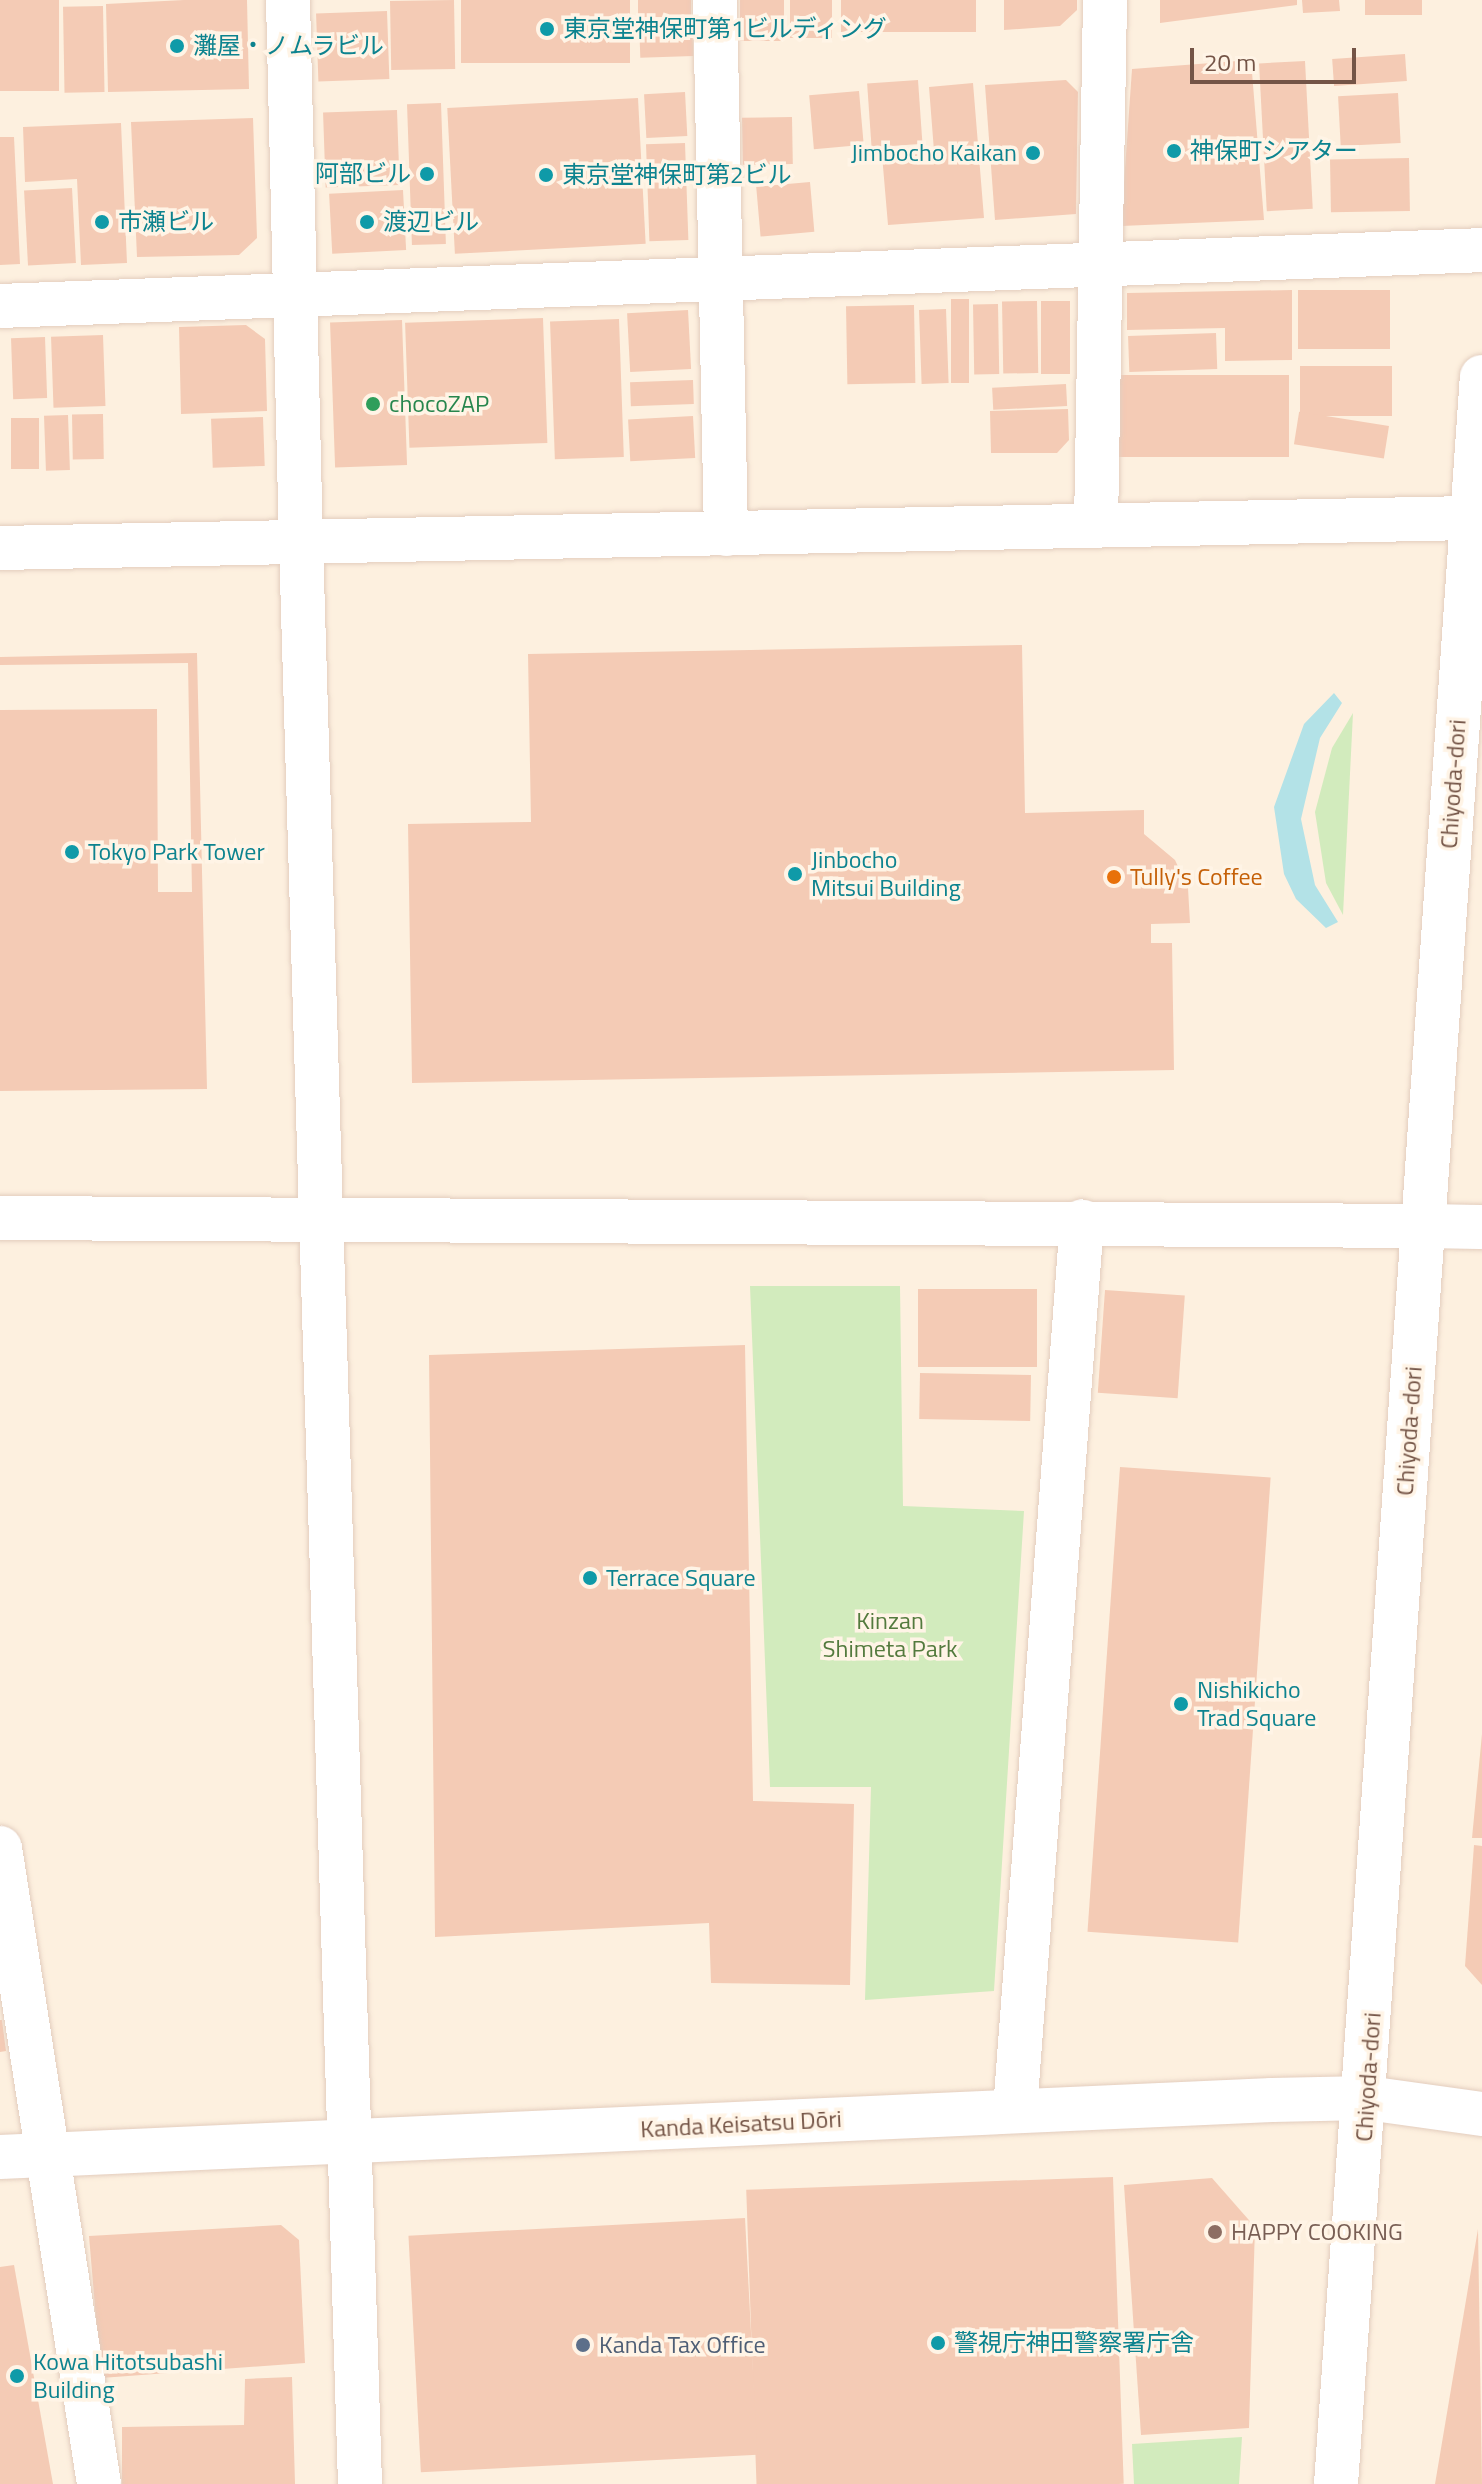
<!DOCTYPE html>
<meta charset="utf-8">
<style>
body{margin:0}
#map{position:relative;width:1482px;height:2484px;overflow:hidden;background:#fdf0df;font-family:"Titillium Web","Noto Sans JP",sans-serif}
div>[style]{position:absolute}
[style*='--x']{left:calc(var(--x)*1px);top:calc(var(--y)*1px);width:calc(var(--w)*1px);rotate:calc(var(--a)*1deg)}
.green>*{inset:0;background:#d2ebbd}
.water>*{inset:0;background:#b3e2e7}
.building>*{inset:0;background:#f4cbb5;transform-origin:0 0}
.roads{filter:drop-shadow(0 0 2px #e3cdbe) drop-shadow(0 0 2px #e3cdbe)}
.minor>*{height:44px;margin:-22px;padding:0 22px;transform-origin:22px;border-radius:22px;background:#fff}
.tertiary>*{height:44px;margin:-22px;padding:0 22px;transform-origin:22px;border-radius:22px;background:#fff}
.dots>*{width:22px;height:22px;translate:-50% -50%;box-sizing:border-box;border:4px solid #fff4e6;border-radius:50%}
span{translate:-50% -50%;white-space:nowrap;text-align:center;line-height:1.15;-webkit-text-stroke:7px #fff4e6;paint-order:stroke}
.culture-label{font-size:24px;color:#0d838f}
.left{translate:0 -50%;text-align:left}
.right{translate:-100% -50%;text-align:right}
.leisure-label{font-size:24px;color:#27864d}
.street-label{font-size:24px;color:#745446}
.food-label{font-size:24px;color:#c56008}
.park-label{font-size:24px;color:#537a3d}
.education-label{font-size:24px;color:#785e54}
.service-label{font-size:24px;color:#4e5e75}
.scale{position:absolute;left:1190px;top:48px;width:166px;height:36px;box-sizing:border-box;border:4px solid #745446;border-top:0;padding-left:10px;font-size:24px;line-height:28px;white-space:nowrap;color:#745446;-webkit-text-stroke:6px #fff4e6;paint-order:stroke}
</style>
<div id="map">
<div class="green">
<div style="clip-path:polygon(1353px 713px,1343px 915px,1326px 883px,1315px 812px,1332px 748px)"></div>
<div style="clip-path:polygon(750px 1286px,900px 1286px,903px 1506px,1024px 1511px,994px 1991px,865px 2000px,871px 1787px,770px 1787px)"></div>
<div style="clip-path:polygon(1242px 2437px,1239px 2484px,1134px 2484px,1132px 2444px)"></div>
</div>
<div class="water">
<div style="clip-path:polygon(1334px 693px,1342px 703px,1320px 738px,1301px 819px,1315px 885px,1338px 922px,1326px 928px,1296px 899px,1284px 874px,1274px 807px,1304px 724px)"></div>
</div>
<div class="building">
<div style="left:0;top:0;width:59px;height:91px"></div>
<div style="clip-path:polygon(184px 0,247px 0,249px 89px,108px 92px,106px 4px)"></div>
<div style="left:454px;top:0;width:69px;height:64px;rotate:89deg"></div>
<div style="left:461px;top:0;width:169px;height:63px"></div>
<div style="left:638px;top:0;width:53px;height:17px"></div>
<div style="left:740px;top:0;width:44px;height:41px"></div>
<div style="left:790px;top:0;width:42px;height:38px"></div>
<div style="left:841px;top:0;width:135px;height:32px"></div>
<div style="clip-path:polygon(1004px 0,1077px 0,1077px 10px,1060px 26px,1004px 30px)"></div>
<div style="clip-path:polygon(1160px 0,1297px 0,1297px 5px,1160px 23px)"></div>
<div style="clip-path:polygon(1302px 0,1339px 0,1340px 11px,1303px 13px)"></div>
<div style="left:1365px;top:0;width:57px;height:15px"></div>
<div style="left:103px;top:6px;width:86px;height:40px;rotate:89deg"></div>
<div style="left:387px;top:11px;width:68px;height:71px;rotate:88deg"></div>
<div style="left:692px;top:19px;width:37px;height:53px;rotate:88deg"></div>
<div style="left:1405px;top:54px;width:27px;height:73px;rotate:86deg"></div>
<div style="clip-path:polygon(1251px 60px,1264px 220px,1121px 226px,1132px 69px)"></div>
<div style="left:1305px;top:61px;width:148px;height:46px;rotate:87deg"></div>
<div style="left:918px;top:80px;width:64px;height:51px;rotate:86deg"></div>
<div style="clip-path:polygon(1066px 80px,1078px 92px,1076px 214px,995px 220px,985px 85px)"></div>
<div style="clip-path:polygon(973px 83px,984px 218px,888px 225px,882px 155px,934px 151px,929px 87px)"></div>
<div style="left:859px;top:91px;width:54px;height:50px;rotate:85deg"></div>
<div style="left:685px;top:92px;width:44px;height:41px;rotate:87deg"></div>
<div style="left:1398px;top:93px;width:50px;height:60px;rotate:87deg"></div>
<div style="left:638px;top:98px;width:146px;height:191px;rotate:87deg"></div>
<div style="left:441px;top:103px;width:141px;height:34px;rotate:88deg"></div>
<div style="left:397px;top:110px;width:75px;height:74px;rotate:88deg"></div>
<div style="left:792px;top:117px;width:47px;height:50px;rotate:89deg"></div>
<div style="clip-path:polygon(253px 118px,257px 238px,239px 255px,137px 257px,131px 122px)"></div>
<div style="clip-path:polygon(121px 123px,127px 263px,81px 265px,77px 179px,25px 182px,23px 127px)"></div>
<div style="clip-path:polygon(0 137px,14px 137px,20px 264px,0 265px)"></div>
<div style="left:685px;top:143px;width:97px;height:39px;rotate:88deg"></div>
<div style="left:1409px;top:158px;width:53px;height:79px;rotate:89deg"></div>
<div style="left:810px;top:182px;width:50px;height:54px;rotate:85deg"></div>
<div style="left:72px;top:188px;width:75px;height:48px;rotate:87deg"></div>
<div style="left:403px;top:190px;width:60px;height:74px;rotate:87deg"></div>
<div style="clip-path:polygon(1292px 290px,1292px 360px,1225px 361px,1225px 328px,1127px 330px,1127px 293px)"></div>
<div style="left:1298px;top:290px;width:92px;height:59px"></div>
<div style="left:951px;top:299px;width:18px;height:84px"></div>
<div style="left:1037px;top:301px;width:72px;height:35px;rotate:89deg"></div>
<div style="left:1041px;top:301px;width:29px;height:73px"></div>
<div style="left:998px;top:304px;width:70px;height:25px;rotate:89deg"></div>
<div style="left:914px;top:305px;width:78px;height:68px;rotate:89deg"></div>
<div style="left:946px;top:309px;width:74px;height:27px;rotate:88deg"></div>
<div style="left:688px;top:310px;width:59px;height:61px;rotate:87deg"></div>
<div style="left:543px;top:318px;width:125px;height:138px;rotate:88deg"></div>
<div style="left:619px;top:319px;width:138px;height:69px;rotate:88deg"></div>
<div style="left:402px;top:320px;width:145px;height:72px;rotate:88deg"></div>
<div style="clip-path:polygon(246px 325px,265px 339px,267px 411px,181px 414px,179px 327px)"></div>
<div style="left:1216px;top:333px;width:36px;height:88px;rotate:88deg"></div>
<div style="left:103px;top:335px;width:71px;height:52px;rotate:88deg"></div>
<div style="left:45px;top:337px;width:61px;height:34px;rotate:88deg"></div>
<div style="left:1392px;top:366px;width:50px;height:92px;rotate:90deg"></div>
<div style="left:1289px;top:375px;width:82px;height:170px;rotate:90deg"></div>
<div style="left:693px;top:380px;width:24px;height:63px;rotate:88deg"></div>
<div style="left:1066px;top:384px;width:22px;height:74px;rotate:87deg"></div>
<div style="clip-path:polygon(1068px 409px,1069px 440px,1057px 453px,991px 453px,990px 411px)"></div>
<div style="left:103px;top:414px;width:45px;height:31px;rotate:89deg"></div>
<div style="left:68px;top:415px;width:55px;height:24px;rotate:88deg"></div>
<div style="left:693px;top:416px;width:42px;height:65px;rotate:87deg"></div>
<div style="left:263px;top:417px;width:49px;height:52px;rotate:88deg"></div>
<div style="left:11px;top:418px;width:28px;height:51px"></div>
<div style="left:1389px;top:426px;width:33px;height:91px;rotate:99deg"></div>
<div style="clip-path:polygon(1022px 645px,1025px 813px,1144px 810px,1144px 834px,1175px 860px,1188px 888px,1190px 923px,1151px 924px,1151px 943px,1172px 943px,1174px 1070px,412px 1083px,408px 824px,531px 822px,528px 654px)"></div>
<div style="clip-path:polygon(197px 653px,207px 1089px,0 1091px,0 710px,157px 709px,158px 892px,192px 892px,188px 663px,0 665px,0 657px)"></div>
<div style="left:918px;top:1289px;width:119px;height:78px"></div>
<div style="left:1105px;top:1290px;width:80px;height:103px;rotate:4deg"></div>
<div style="clip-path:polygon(745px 1345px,753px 1801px,854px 1804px,850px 1985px,711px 1983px,709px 1923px,435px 1937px,429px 1355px)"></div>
<div style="left:920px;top:1373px;width:111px;height:46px;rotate:1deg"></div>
<div style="left:1120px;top:1467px;width:151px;height:466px;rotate:4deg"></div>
<div style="clip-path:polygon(1482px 1734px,1482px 1838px,1472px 1838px)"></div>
<div style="clip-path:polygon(1474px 1845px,1482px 1846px,1482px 1985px,1465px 1966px)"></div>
<div style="clip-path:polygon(0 2020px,2px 2020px,6px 2051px,0 2052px)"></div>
<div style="left:1113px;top:2177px;width:307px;height:367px;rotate:88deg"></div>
<div style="clip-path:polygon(1212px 2178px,1255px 2227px,1249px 2428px,1141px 2435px,1124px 2185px)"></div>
<div style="left:745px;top:2218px;width:237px;height:337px;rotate:87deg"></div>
<div style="clip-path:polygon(281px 2225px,299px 2240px,305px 2363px,101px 2378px,89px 2236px)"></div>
<div style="clip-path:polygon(1478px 2229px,1482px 2484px,1435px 2484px)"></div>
<div style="clip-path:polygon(14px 2265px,53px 2484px,0 2484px,0 2267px)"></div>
<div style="clip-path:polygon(292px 2377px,295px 2484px,122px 2484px,122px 2427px,244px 2425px,245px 2379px)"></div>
</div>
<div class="roads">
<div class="minor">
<div style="--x:288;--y:0;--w:544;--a:88.63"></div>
<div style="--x:715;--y:0;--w:534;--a:88.82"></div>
<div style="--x:0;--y:306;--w:1483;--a:-2.16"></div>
<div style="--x:1096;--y:526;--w:526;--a:-89.02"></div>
<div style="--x:321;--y:1215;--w:1270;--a:88.24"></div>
<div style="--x:1425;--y:1226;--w:57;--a:1"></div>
<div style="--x:0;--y:1848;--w:644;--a:81.15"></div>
<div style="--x:1015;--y:2110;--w:891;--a:-85.69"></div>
</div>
<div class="tertiary">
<div style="--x:301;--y:544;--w:671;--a:88.29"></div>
<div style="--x:0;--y:548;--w:1473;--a:-1.17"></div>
<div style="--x:0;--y:1218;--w:1425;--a:0.32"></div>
<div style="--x:0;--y:2157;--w:1273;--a:-2.57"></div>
<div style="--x:1272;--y:2100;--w:95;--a:-1.2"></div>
<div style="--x:1367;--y:2098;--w:116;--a:7.9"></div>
<div style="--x:1336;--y:2484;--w:2112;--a:-86.04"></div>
</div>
</div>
<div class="dots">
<div style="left:547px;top:29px;background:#0f9aa8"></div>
<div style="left:177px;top:46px;background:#0f9aa8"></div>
<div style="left:1174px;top:151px;background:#0f9aa8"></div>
<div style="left:1033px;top:153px;background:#0f9aa8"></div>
<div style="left:427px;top:174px;background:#0f9aa8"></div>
<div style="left:546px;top:175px;background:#0f9aa8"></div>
<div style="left:102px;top:222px;background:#0f9aa8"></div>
<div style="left:367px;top:222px;background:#0f9aa8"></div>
<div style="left:373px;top:404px;background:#2e9e5b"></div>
<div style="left:72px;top:852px;background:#0f9aa8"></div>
<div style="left:795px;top:874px;background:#0f9aa8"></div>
<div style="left:1114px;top:877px;background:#e8710a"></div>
<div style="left:590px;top:1578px;background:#0f9aa8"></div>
<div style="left:1181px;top:1704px;background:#0f9aa8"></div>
<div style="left:1215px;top:2232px;background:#8d6e63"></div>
<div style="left:938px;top:2343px;background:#0f9aa8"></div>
<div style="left:583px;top:2345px;background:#5c6f8a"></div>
<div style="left:17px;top:2376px;background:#0f9aa8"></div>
</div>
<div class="culture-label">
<span class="left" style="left:563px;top:29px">東京堂神保町第1ビルディング</span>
<span class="left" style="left:193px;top:46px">灘屋・ノムラビル</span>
<span class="left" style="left:1190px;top:151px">神保町シアター</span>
<span class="right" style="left:1017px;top:153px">Jimbocho Kaikan</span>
<span class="right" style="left:411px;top:174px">阿部ビル</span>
<span class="left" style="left:562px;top:175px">東京堂神保町第2ビル</span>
<span class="left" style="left:118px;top:222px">市瀬ビル</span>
<span class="left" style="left:383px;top:222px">渡辺ビル</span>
<span class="left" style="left:88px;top:852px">Tokyo Park Tower</span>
<span class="left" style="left:811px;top:874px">Jinbocho<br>Mitsui Building</span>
<span class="left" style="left:606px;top:1578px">Terrace Square</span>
<span class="left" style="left:1197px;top:1704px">Nishikicho<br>Trad Square</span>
<span class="left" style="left:954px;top:2343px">警視庁神田警察署庁舎</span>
<span class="left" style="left:33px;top:2376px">Kowa Hitotsubashi<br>Building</span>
</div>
<div class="leisure-label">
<span class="left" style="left:389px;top:404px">chocoZAP</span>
</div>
<div class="street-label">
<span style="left:1453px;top:784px;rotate:-86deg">Chiyoda-dori</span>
<span style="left:1409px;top:1431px;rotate:-86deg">Chiyoda-dori</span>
<span style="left:1368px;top:2077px;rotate:-86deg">Chiyoda-dori</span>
<span style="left:741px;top:2124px;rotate:-3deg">Kanda Keisatsu Dōri</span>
</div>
<div class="food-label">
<span class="left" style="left:1130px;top:877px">Tully's Coffee</span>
</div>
<div class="park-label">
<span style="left:890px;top:1635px">Kinzan<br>Shimeta Park</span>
</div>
<div class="education-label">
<span class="left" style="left:1231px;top:2232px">HAPPY COOKING</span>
</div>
<div class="service-label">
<span class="left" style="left:599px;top:2345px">Kanda Tax Office</span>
</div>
<div class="scale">20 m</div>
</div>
